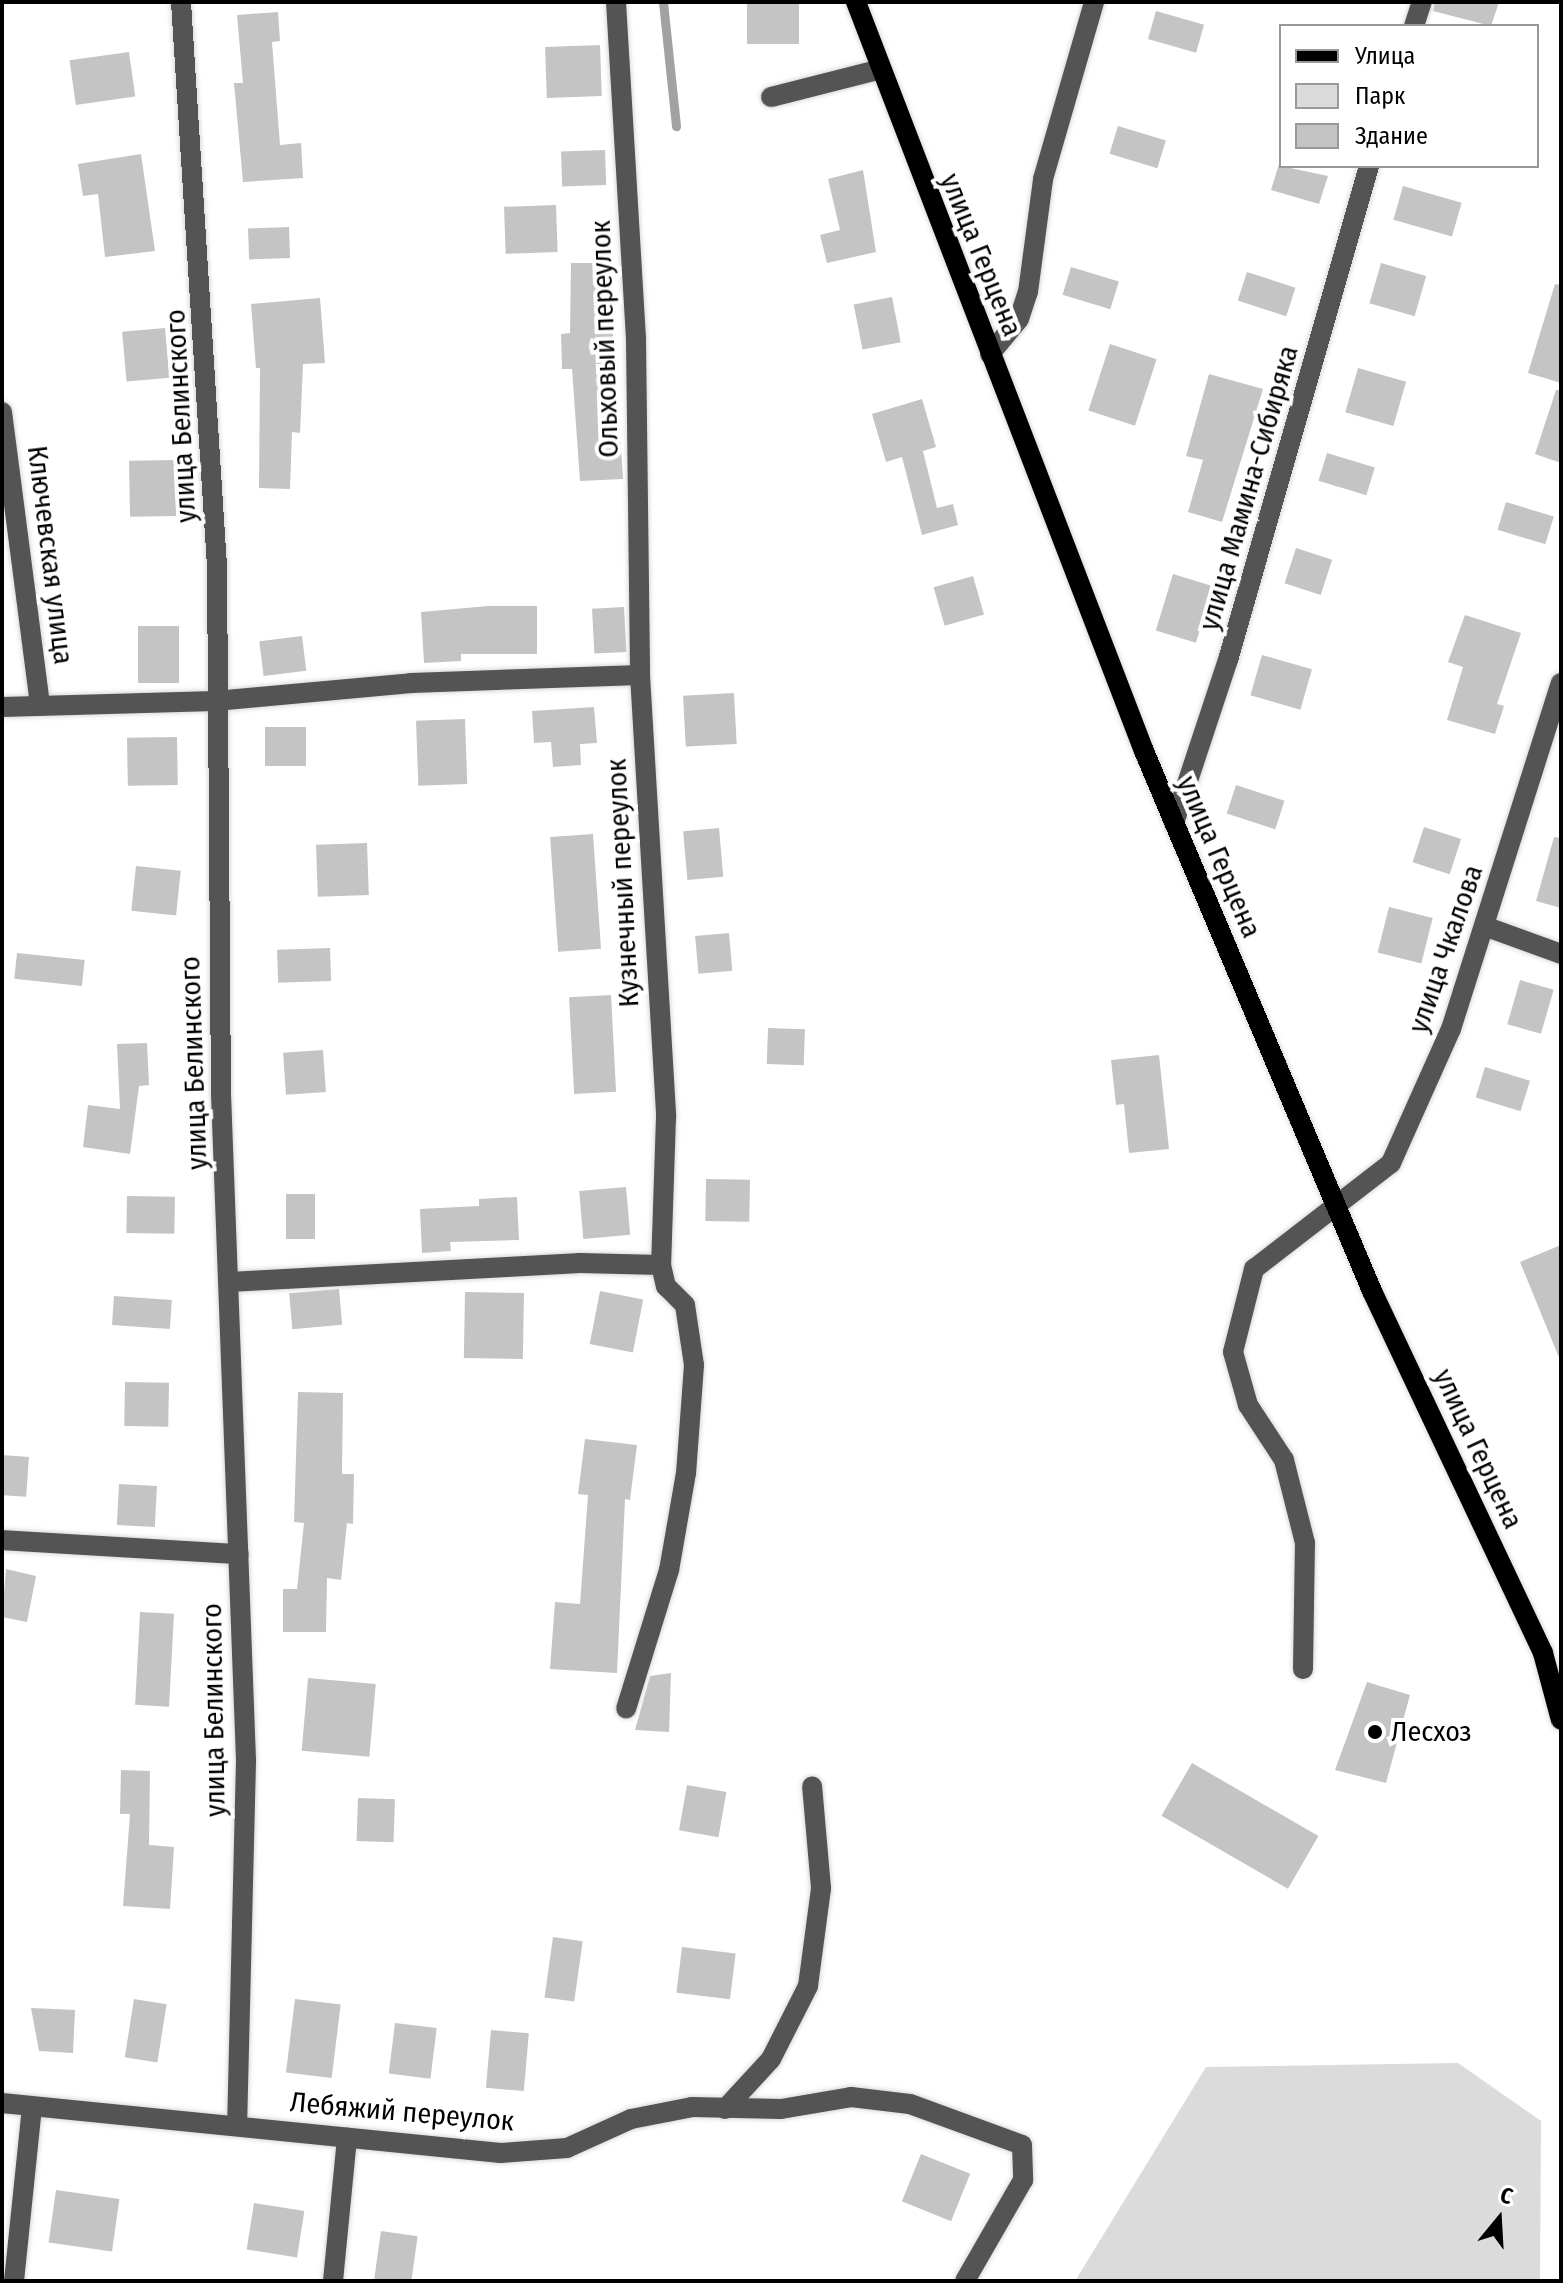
<!DOCTYPE html>
<meta charset="utf-8">
<style>
body{margin:0}
#map{position:relative;width:1563px;height:2283px;overflow:hidden;background:#fff;font-family:"Fira Sans Condensed",sans-serif}
div>[style]{position:absolute}
[style*='--x']{left:calc(var(--x)*1px);top:calc(var(--y)*1px);width:calc(var(--w)*1px);rotate:calc(var(--a)*1deg)}
.green>*{inset:0;background:#dbdbdb}
.stream>*{height:9px;margin:-4.5px;padding:0 4.5px;transform-origin:4.5px;border-radius:4.5px;background:#a2a2a2}
.building>*{inset:0;background:#c4c4c4;transform-origin:0 0}
.roads{filter:drop-shadow(0 0 2px #dbdbdb) drop-shadow(0 0 2px #dbdbdb)}
.minor>*{height:20px;margin:-10px;padding:0 10px;transform-origin:10px;border-radius:10px;background:#545454}
.major>*{height:20px;margin:-10px;padding:0 10px;transform-origin:10px;border-radius:10px;background:#000}
.dots>*{width:22px;height:22px;translate:-50% -50%;box-sizing:border-box;border:4px solid #fff;border-radius:50%}
span{translate:-50% -50%;white-space:nowrap;text-align:center;line-height:1.15;-webkit-text-stroke:8px #fff;paint-order:stroke}
.street-label{font-size:28px;color:#000}
.poi-label{font-size:28px;color:#000}
.left{translate:0 -50%;text-align:left}
.frame{position:absolute;inset:0;border:4px solid #000;pointer-events:none}
.legend{position:absolute;left:1279px;top:24px;width:260px;height:144px;box-sizing:border-box;background:#fff;border:2px solid #999;margin:0;padding:10px 14px;list-style:none;font-size:24px;color:#000}
.legend li{display:flex;align-items:center;gap:16px;height:40px}
.legend b{width:40px;border:2px solid #999}
.north{position:absolute;left:1459px;top:2179px;width:80px;height:80px;-webkit-text-stroke:6px #fff;paint-order:stroke;rotate:18deg;font-size:22px;font-weight:700;line-height:32px;text-align:center;color:#000}
.north::after{content:'';display:block;margin:auto;width:28px;height:36px;background:#000;clip-path:polygon(50% 0,100% 100%,50% 72%,0 100%)}
</style>
<div id="map">
<div class="green">
<div style="clip-path:polygon(1458px 2063px,1541px 2121px,1540px 2281px,1075px 2281px,1206px 2067px)"></div>
</div>
<div class="stream">
<div style="--x:663;--y:2;--w:125;--a:84"></div>
</div>
<div class="building">
<div style="left:747px;top:2px;width:52px;height:42px"></div>
<div style="clip-path:polygon(1435px 2px,1499px 2px,1491px 26px,1433px 11px)"></div>
<div style="left:1156px;top:11px;width:50px;height:29px;rotate:16deg"></div>
<div style="clip-path:polygon(278px 12px,280px 41px,272px 42px,280px 145px,301px 143px,303px 178px,243px 182px,234px 83px,243px 83px,237px 15px)"></div>
<div style="left:600px;top:45px;width:51px;height:55px;rotate:88deg"></div>
<div style="left:129px;top:52px;width:45px;height:60px;rotate:82deg"></div>
<div style="left:1118px;top:126px;width:50px;height:29px;rotate:17deg"></div>
<div style="left:605px;top:150px;width:35px;height:44px;rotate:88deg"></div>
<div style="clip-path:polygon(141px 154px,155px 251px,105px 257px,98px 194px,83px 196px,78px 164px)"></div>
<div style="clip-path:polygon(1280px 161px,1281px 166px,1328px 176px,1319px 204px,1271px 190px)"></div>
<div style="clip-path:polygon(863px 170px,876px 252px,827px 263px,820px 235px,840px 230px,828px 179px)"></div>
<div style="left:1403px;top:186px;width:61px;height:35px;rotate:16deg"></div>
<div style="left:556px;top:205px;width:47px;height:52px;rotate:88deg"></div>
<div style="left:289px;top:227px;width:31px;height:41px;rotate:88deg"></div>
<div style="clip-path:polygon(571px 263px,613px 263px,613px 400px,618px 400px,623px 479px,580px 481px,572px 369px,562px 369px,561px 334px,570px 333px)"></div>
<div style="left:1381px;top:263px;width:47px;height:42px;rotate:16deg"></div>
<div style="left:1071px;top:267px;width:50px;height:29px;rotate:17deg"></div>
<div style="left:1247px;top:272px;width:51px;height:30px;rotate:18deg"></div>
<div style="clip-path:polygon(1555px 284px,1561px 285px,1561px 383px,1528px 373px)"></div>
<div style="left:892px;top:297px;width:46px;height:39px;rotate:79deg"></div>
<div style="clip-path:polygon(320px 298px,325px 363px,303px 364px,300px 433px,292px 432px,290px 489px,259px 488px,260px 368px,256px 368px,251px 304px)"></div>
<div style="left:165px;top:328px;width:50px;height:43px;rotate:85deg"></div>
<div style="left:1110px;top:344px;width:49px;height:70px;rotate:18deg"></div>
<div style="left:1358px;top:368px;width:50px;height:46px;rotate:16deg"></div>
<div style="clip-path:polygon(1209px 374px,1263px 389px,1222px 522px,1188px 512px,1203px 460px,1186px 456px)"></div>
<div style="clip-path:polygon(1556px 390px,1561px 390px,1561px 463px,1535px 454px)"></div>
<div style="clip-path:polygon(922px 399px,936px 447px,923px 451px,937px 508px,953px 504px,958px 525px,922px 535px,902px 457px,886px 462px,872px 414px)"></div>
<div style="left:1327px;top:453px;width:50px;height:29px;rotate:17deg"></div>
<div style="left:177px;top:460px;width:56px;height:48px;rotate:89deg"></div>
<div style="left:1506px;top:502px;width:50px;height:29px;rotate:17deg"></div>
<div style="left:1296px;top:548px;width:38px;height:37px;rotate:18deg"></div>
<div style="left:1173px;top:574px;width:42px;height:59px;rotate:17deg"></div>
<div style="left:973px;top:576px;width:40px;height:41px;rotate:74deg"></div>
<div style="clip-path:polygon(488px 606px,537px 606px,537px 654px,461px 654px,461px 661px,424px 663px,421px 612px)"></div>
<div style="left:624px;top:607px;width:45px;height:32px;rotate:87deg"></div>
<div style="clip-path:polygon(1465px 615px,1521px 633px,1497px 704px,1504px 706px,1495px 734px,1447px 720px,1463px 667px,1448px 662px)"></div>
<div style="left:138px;top:626px;width:41px;height:57px"></div>
<div style="left:302px;top:636px;width:35px;height:43px;rotate:83deg"></div>
<div style="left:1262px;top:655px;width:52px;height:42px;rotate:16deg"></div>
<div style="left:734px;top:693px;width:51px;height:51px;rotate:87deg"></div>
<div style="clip-path:polygon(594px 707px,597px 743px,580px 744px,581px 765px,553px 767px,551px 742px,534px 743px,532px 711px)"></div>
<div style="left:465px;top:719px;width:65px;height:49px;rotate:88deg"></div>
<div style="left:265px;top:727px;width:41px;height:39px"></div>
<div style="left:177px;top:737px;width:48px;height:50px;rotate:89deg"></div>
<div style="left:1236px;top:785px;width:51px;height:30px;rotate:18deg"></div>
<div style="left:1424px;top:827px;width:39px;height:37px;rotate:18deg"></div>
<div style="left:719px;top:828px;width:49px;height:36px;rotate:85deg"></div>
<div style="left:593px;top:834px;width:115px;height:43px;rotate:86deg"></div>
<div style="clip-path:polygon(1554px 837px,1561px 838px,1561px 908px,1536px 901px)"></div>
<div style="left:367px;top:843px;width:52px;height:51px;rotate:88deg"></div>
<div style="left:136px;top:866px;width:45px;height:45px;rotate:6deg"></div>
<div style="left:1389px;top:907px;width:45px;height:47px;rotate:14deg"></div>
<div style="left:729px;top:933px;width:38px;height:34px;rotate:85deg"></div>
<div style="left:330px;top:948px;width:33px;height:53px;rotate:88deg"></div>
<div style="left:17px;top:953px;width:68px;height:26px;rotate:6deg"></div>
<div style="left:1520px;top:980px;width:35px;height:46px;rotate:16deg"></div>
<div style="left:611px;top:995px;width:97px;height:42px;rotate:87deg"></div>
<div style="left:768px;top:1028px;width:37px;height:36px;rotate:2deg"></div>
<div style="clip-path:polygon(147px 1043px,149px 1085px,139px 1086px,130px 1154px,83px 1147px,88px 1105px,120px 1109px,117px 1044px)"></div>
<div style="left:323px;top:1050px;width:42px;height:40px;rotate:86deg"></div>
<div style="clip-path:polygon(1159px 1055px,1169px 1149px,1129px 1153px,1124px 1104px,1116px 1105px,1111px 1060px)"></div>
<div style="left:1485px;top:1067px;width:47px;height:32px;rotate:17deg"></div>
<div style="left:706px;top:1179px;width:44px;height:42px;rotate:1deg"></div>
<div style="left:626px;top:1187px;width:48px;height:47px;rotate:85deg"></div>
<div style="left:286px;top:1194px;width:29px;height:45px"></div>
<div style="left:127px;top:1196px;width:48px;height:37px;rotate:1deg"></div>
<div style="clip-path:polygon(517px 1197px,519px 1240px,450px 1242px,451px 1251px,422px 1253px,420px 1209px,479px 1206px,479px 1199px)"></div>
<div style="clip-path:polygon(1561px 1245px,1561px 1360px,1560px 1360px,1520px 1262px)"></div>
<div style="left:339px;top:1289px;width:36px;height:50px;rotate:85deg"></div>
<div style="left:600px;top:1291px;width:44px;height:54px;rotate:11deg"></div>
<div style="left:465px;top:1292px;width:59px;height:66px;rotate:1deg"></div>
<div style="left:114px;top:1296px;width:58px;height:29px;rotate:4deg"></div>
<div style="left:125px;top:1382px;width:44px;height:44px;rotate:1deg"></div>
<div style="clip-path:polygon(298px 1392px,343px 1393px,342px 1474px,354px 1474px,353px 1524px,347px 1523px,341px 1580px,327px 1578px,326px 1632px,283px 1632px,283px 1589px,297px 1589px,304px 1523px,294px 1522px)"></div>
<div style="clip-path:polygon(585px 1439px,637px 1445px,630px 1500px,625px 1499px,617px 1673px,550px 1669px,555px 1602px,580px 1604px,588px 1495px,578px 1494px)"></div>
<div style="left:2px;top:1455px;width:27px;height:40px;rotate:4deg"></div>
<div style="left:119px;top:1484px;width:38px;height:41px;rotate:3deg"></div>
<div style="clip-path:polygon(6px 1569px,36px 1576px,27px 1622px,2px 1617px)"></div>
<div style="left:140px;top:1612px;width:34px;height:93px;rotate:3deg"></div>
<div style="clip-path:polygon(671px 1673px,669px 1732px,635px 1730px,650px 1676px)"></div>
<div style="left:308px;top:1678px;width:68px;height:73px;rotate:5deg"></div>
<div style="clip-path:polygon(1367px 1682px,1410px 1695px,1386px 1783px,1335px 1770px)"></div>
<div style="left:1192px;top:1763px;width:146px;height:61px;rotate:30deg"></div>
<div style="clip-path:polygon(121px 1770px,150px 1771px,149px 1845px,174px 1847px,170px 1909px,123px 1906px,130px 1814px,120px 1814px)"></div>
<div style="left:687px;top:1785px;width:40px;height:46px;rotate:10deg"></div>
<div style="left:358px;top:1798px;width:37px;height:43px;rotate:2deg"></div>
<div style="left:553px;top:1937px;width:30px;height:61px;rotate:8deg"></div>
<div style="left:682px;top:1947px;width:54px;height:46px;rotate:7deg"></div>
<div style="left:134px;top:1999px;width:33px;height:59px;rotate:9deg"></div>
<div style="left:295px;top:1999px;width:46px;height:74px;rotate:7deg"></div>
<div style="clip-path:polygon(31px 2008px,75px 2010px,73px 2053px,39px 2051px)"></div>
<div style="left:395px;top:2023px;width:42px;height:51px;rotate:7deg"></div>
<div style="left:491px;top:2030px;width:38px;height:58px;rotate:5deg"></div>
<div style="left:921px;top:2154px;width:53px;height:51px;rotate:22deg"></div>
<div style="left:56px;top:2190px;width:64px;height:53px;rotate:8deg"></div>
<div style="left:254px;top:2203px;width:51px;height:47px;rotate:9deg"></div>
<div style="left:381px;top:2231px;width:37px;height:50px;rotate:8deg"></div>
</div>
<div class="roads">
<div class="minor">
<div style="--x:181;--y:2;--w:565;--a:86.35"></div>
<div style="--x:217;--y:566;--w:528;--a:89.57"></div>
<div style="--x:221;--y:1094;--w:667;--a:87.85"></div>
<div style="--x:246;--y:1761;--w:363;--a:91.4"></div>
<div style="--x:616;--y:2;--w:339;--a:86.6"></div>
<div style="--x:636;--y:340;--w:335;--a:89.3"></div>
<div style="--x:640;--y:675;--w:443;--a:86.6"></div>
<div style="--x:666;--y:1117;--w:148;--a:91.9"></div>
<div style="--x:661;--y:1265;--w:22;--a:77"></div>
<div style="--x:666;--y:1286;--w:27;--a:45"></div>
<div style="--x:685;--y:1305;--w:61;--a:81.5"></div>
<div style="--x:694;--y:1365;--w:108;--a:94.2"></div>
<div style="--x:686;--y:1473;--w:98;--a:99.9"></div>
<div style="--x:669;--y:1570;--w:145;--a:107.2"></div>
<div style="--x:1414;--y:26;--w:25;--a:-72"></div>
<div style="--x:771;--y:97;--w:110;--a:-14.2"></div>
<div style="--x:990;--y:354;--w:45;--a:-50.4"></div>
<div style="--x:1019;--y:319;--w:28;--a:-72"></div>
<div style="--x:1028;--y:292;--w:114;--a:-82.4"></div>
<div style="--x:1043;--y:179;--w:184;--a:-73.9"></div>
<div style="--x:2;--y:412;--w:296;--a:82.6"></div>
<div style="--x:2;--y:707;--w:213;--a:-1.6"></div>
<div style="--x:215;--y:701;--w:197;--a:-5.2"></div>
<div style="--x:411;--y:683;--w:229;--a:-2"></div>
<div style="--x:1174;--y:823;--w:172;--a:-71.7"></div>
<div style="--x:1228;--y:660;--w:514;--a:-74.07"></div>
<div style="--x:1487;--y:927;--w:79;--a:20"></div>
<div style="--x:229;--y:1282;--w:352;--a:-3.1"></div>
<div style="--x:580;--y:1263;--w:81;--a:1.4"></div>
<div style="--x:2;--y:1540;--w:237;--a:3.4"></div>
<div style="--x:1303;--y:1669;--w:126;--a:-89.1"></div>
<div style="--x:1305;--y:1543;--w:86;--a:-104.2"></div>
<div style="--x:1284;--y:1460;--w:66;--a:-123.2"></div>
<div style="--x:1248;--y:1405;--w:55;--a:-105.8"></div>
<div style="--x:1233;--y:1352;--w:86;--a:-75.8"></div>
<div style="--x:1254;--y:1269;--w:173;--a:-37.7"></div>
<div style="--x:1391;--y:1163;--w:147;--a:-65.9"></div>
<div style="--x:1451;--y:1029;--w:363;--a:-72.4"></div>
<div style="--x:2;--y:2103;--w:501;--a:5.73"></div>
<div style="--x:500;--y:2153;--w:67;--a:-4.3"></div>
<div style="--x:567;--y:2148;--w:70;--a:-24.4"></div>
<div style="--x:631;--y:2119;--w:62;--a:-11.1"></div>
<div style="--x:692;--y:2107;--w:89;--a:1.3"></div>
<div style="--x:781;--y:2109;--w:71;--a:-9.7"></div>
<div style="--x:851;--y:2097;--w:59;--a:6.8"></div>
<div style="--x:910;--y:2104;--w:119;--a:20.1"></div>
<div style="--x:1022;--y:2145;--w:35;--a:88"></div>
<div style="--x:1023;--y:2180;--w:116;--a:119.9"></div>
<div style="--x:725;--y:2109;--w:68;--a:-47.4"></div>
<div style="--x:771;--y:2059;--w:82;--a:-63.1"></div>
<div style="--x:808;--y:1986;--w:99;--a:-82.4"></div>
<div style="--x:821;--y:1888;--w:102;--a:-95"></div>
<div style="--x:14;--y:2281;--w:175;--a:-84.1"></div>
<div style="--x:333;--y:2281;--w:144;--a:-84.4"></div>
</div>
<div class="major">
<div style="--x:856;--y:2;--w:802;--a:68.97"></div>
<div style="--x:1144;--y:751;--w:586;--a:67.11"></div>
<div style="--x:1372;--y:1291;--w:400;--a:64.7"></div>
<div style="--x:1543;--y:1653;--w:69;--a:75"></div>
</div>
</div>
<div class="dots">
<div style="left:1375px;top:1732px;background:#000"></div>
</div>
<div class="street-label">
<span style="left:981px;top:255px;rotate:68deg">улица Герцена</span>
<span style="left:605px;top:339px;rotate:-92deg">Ольховый переулок</span>
<span style="left:181px;top:416px;rotate:-93deg">улица Белинского</span>
<span style="left:1249px;top:488px;rotate:-74deg">улица Мамина-Сибиряка</span>
<span style="left:50px;top:555px;rotate:83deg">Ключевская улица</span>
<span style="left:1219px;top:857px;rotate:67deg">улица Герцена</span>
<span style="left:623px;top:883px;rotate:-93deg">Кузнечный переулок</span>
<span style="left:1446px;top:949px;rotate:-71deg">улица Чкалова</span>
<span style="left:194px;top:1063px;rotate:-92deg">улица Белинского</span>
<span style="left:1478px;top:1449px;rotate:65deg">улица Герцена</span>
<span style="left:214px;top:1710px;rotate:-91deg">улица Белинского</span>
<span style="left:402px;top:2112px;rotate:5deg">Лебяжий переулок</span>
</div>
<div class="poi-label">
<span class="left" style="left:1391px;top:1732px">Лесхоз</span>
</div>
<div class="frame"></div>
<ul class="legend">
<li><b style="height:10px;background:#000"></b>Улица</li>
<li><b style="height:22px;background:#dbdbdb"></b>Парк</li>
<li><b style="height:22px;background:#c4c4c4"></b>Здание</li>
</ul>
<div class="north">С</div>
</div>
